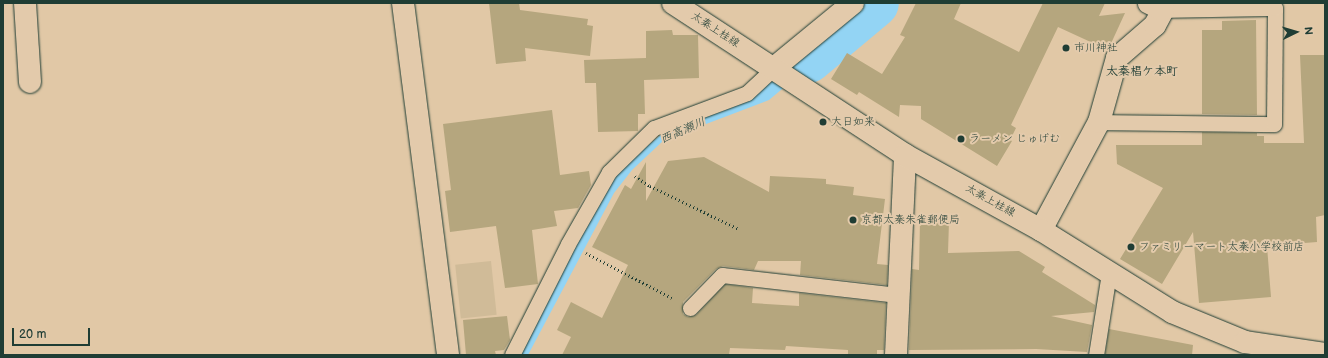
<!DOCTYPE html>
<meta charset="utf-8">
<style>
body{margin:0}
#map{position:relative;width:1328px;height:358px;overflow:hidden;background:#e1c8a6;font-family:"Balsamiq Sans","Klee One",sans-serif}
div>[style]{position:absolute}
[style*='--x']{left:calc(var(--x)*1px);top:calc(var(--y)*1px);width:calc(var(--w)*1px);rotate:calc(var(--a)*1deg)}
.built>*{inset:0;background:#d0bb98;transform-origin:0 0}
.water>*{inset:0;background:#93d4f4}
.river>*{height:47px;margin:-23.5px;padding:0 23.5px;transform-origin:23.5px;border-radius:23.5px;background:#93d4f4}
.building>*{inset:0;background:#b5a67e}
.path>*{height:2.5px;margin-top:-1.25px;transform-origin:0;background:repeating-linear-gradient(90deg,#1f3d34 0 1px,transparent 0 4px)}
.roads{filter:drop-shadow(0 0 1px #1f3d34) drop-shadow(0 0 1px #1f3d34)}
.lane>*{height:15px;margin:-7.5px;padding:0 7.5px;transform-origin:7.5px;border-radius:7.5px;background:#e3caab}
.street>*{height:22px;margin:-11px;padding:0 11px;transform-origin:11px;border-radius:11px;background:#e3caab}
.secondary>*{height:22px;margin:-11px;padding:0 11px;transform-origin:11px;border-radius:11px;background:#e3caab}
.dots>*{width:11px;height:11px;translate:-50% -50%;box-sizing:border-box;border:2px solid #e3caab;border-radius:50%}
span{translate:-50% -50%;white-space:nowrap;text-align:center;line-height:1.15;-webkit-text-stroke:4px #e3caab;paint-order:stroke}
.street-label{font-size:11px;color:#1f3d34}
.poi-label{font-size:11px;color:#1f3d34}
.left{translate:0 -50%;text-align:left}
.neighbourhood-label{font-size:12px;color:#1f3d34;font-weight:700}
.water-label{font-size:12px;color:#25453e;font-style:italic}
.frame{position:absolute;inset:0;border:4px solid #1f3d34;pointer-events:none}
.north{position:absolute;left:1276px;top:12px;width:40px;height:40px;-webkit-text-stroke:3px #e3caab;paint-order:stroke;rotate:85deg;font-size:11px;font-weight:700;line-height:16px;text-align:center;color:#1f3d34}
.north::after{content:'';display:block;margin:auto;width:14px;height:18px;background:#1f3d34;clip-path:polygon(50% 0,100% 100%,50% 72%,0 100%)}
.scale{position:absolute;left:12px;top:328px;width:78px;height:18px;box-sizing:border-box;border:2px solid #1f3d34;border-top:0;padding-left:5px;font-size:12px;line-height:14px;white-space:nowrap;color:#1f3d34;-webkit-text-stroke:3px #e3caab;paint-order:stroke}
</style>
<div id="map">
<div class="built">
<div style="left:491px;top:261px;width:54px;height:36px;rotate:84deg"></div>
</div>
<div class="water">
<div style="clip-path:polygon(855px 12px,862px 22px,769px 100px,664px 140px,632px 170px,614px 193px,528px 355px,519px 355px,606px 188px,626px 163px,662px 134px,749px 100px)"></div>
</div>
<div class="river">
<div style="--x:808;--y:59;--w:87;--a:-39.9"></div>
</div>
<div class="building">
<div style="clip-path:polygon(489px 3px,519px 3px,520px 10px,588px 19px,587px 25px,593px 26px,590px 56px,525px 48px,526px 61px,496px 64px)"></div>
<div style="clip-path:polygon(916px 3px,961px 3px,954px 19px,1019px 52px,1043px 3px,1105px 3px,1099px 16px,1125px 13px,1108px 50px,1058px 27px,1011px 125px,1016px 128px,1010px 140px,1012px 141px,997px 166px,921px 119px,921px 106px,900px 105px,899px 117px,859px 92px,857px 95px,831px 79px,847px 53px,882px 74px,905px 37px,900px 35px)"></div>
<div style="clip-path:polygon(1256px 20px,1257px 115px,1202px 114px,1202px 30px,1222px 30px,1222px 21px)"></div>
<div style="clip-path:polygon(672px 30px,673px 35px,698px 35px,699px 78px,644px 80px,645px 114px,638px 114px,638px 131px,598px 132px,596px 83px,585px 83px,584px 60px,646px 58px,646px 31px)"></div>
<div style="clip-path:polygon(1300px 55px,1325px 55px,1325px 215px,1316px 217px,1317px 242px,1267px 246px,1271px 297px,1199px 303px,1193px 232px,1162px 284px,1120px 259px,1163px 188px,1117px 164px,1116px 145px,1202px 145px,1202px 132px,1257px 133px,1257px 136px,1264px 136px,1264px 143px,1304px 143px)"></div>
<div style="clip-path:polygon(552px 110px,560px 175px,589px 171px,591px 185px,578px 208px,554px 211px,557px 226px,532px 230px,538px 284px,505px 288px,496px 226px,450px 232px,445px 191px,451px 190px,443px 124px)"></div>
<div style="clip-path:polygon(704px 157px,769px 192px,770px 176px,810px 178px,826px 179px,826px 184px,854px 187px,853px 195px,885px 199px,877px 264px,888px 265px,887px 285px,800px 275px,801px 261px,758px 261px,754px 270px,723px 266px,716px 269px,683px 302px,683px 314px,688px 317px,696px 315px,725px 284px,753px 288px,752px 303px,799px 306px,799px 293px,886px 303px,884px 350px,877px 350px,877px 355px,848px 355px,848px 350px,786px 346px,785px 350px,730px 348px,729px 355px,562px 355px,571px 337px,557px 330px,571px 302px,602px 318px,628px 265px,592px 247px,625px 185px,631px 189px,646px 162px,646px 201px,668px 161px)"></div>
<div style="clip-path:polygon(920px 221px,949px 221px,948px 253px,1019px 251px,1045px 267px,1042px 272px,1095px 305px,1094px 312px,1051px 316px,1092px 325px,1087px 352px,1036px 349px,909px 350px,912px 269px,919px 270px)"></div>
<div style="clip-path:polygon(507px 316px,510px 340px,504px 350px,495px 351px,496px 355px,466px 355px,463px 320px)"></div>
<div style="clip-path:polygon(1109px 329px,1193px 345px,1192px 355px,1105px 354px)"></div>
</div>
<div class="path">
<div style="--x:635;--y:176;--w:18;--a:34"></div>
<div style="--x:650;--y:186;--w:99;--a:25.8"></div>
<div style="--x:586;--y:253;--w:97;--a:27.6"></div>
</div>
<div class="roads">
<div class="lane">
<div style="--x:1099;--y:122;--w:175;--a:0.7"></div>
<div style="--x:1274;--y:124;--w:116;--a:-89.5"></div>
<div style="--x:1275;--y:8;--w:112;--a:179"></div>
<div style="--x:690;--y:308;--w:46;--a:-45.9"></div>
<div style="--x:722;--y:275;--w:177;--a:6.5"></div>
<div style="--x:512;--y:355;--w:124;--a:-63.2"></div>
<div style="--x:568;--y:244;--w:83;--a:-60.3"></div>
<div style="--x:609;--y:172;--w:63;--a:-44.4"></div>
<div style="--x:654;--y:128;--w:99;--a:-20.6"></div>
<div style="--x:747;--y:93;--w:37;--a:-43"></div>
<div style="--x:1096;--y:355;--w:83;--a:-81"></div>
</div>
<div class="street">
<div style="--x:25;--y:3;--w:79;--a:86.4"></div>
<div style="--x:774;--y:68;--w:102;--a:-39.4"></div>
<div style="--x:1041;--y:230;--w:123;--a:-61.8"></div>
<div style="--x:1099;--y:122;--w:66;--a:-74.3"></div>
<div style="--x:1117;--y:58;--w:50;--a:-41"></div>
<div style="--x:1155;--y:25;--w:17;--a:-62"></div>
<div style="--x:1163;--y:10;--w:16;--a:-153"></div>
<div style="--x:896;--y:355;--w:200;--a:-87.4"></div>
</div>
<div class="secondary">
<div style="--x:403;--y:3;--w:355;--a:82.7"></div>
<div style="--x:673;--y:3;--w:277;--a:33.2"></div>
<div style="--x:905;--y:155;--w:155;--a:28.9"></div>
<div style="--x:1041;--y:230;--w:155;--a:32"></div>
<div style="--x:1172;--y:312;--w:79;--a:22.3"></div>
<div style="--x:1245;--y:342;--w:81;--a:8.5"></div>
</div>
</div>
<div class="dots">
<div style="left:1066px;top:48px;background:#1f3d34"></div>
<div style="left:823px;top:122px;background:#1f3d34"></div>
<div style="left:961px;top:139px;background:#1f3d34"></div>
<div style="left:853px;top:220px;background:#1f3d34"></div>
<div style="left:1131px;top:247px;background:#1f3d34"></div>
</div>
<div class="street-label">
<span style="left:715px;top:30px;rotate:33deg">太秦上桂線</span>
<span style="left:990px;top:201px;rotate:29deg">太秦上桂線</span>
</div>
<div class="poi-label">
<span class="left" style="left:1074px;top:48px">市川神社</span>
<span class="left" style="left:831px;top:122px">大日如来</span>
<span class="left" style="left:969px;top:139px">ラーメン じゅげむ</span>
<span class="left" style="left:861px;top:220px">京都太秦朱雀郵便局</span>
<span class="left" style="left:1139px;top:247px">ファミリーマート太秦小学校前店</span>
</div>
<div class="neighbourhood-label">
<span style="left:1142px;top:72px">太秦椙ケ本町</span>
</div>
<div class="water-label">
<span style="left:683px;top:131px;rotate:-24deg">西高瀬川</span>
</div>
<div class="frame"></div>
<div class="north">N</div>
<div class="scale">20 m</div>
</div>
